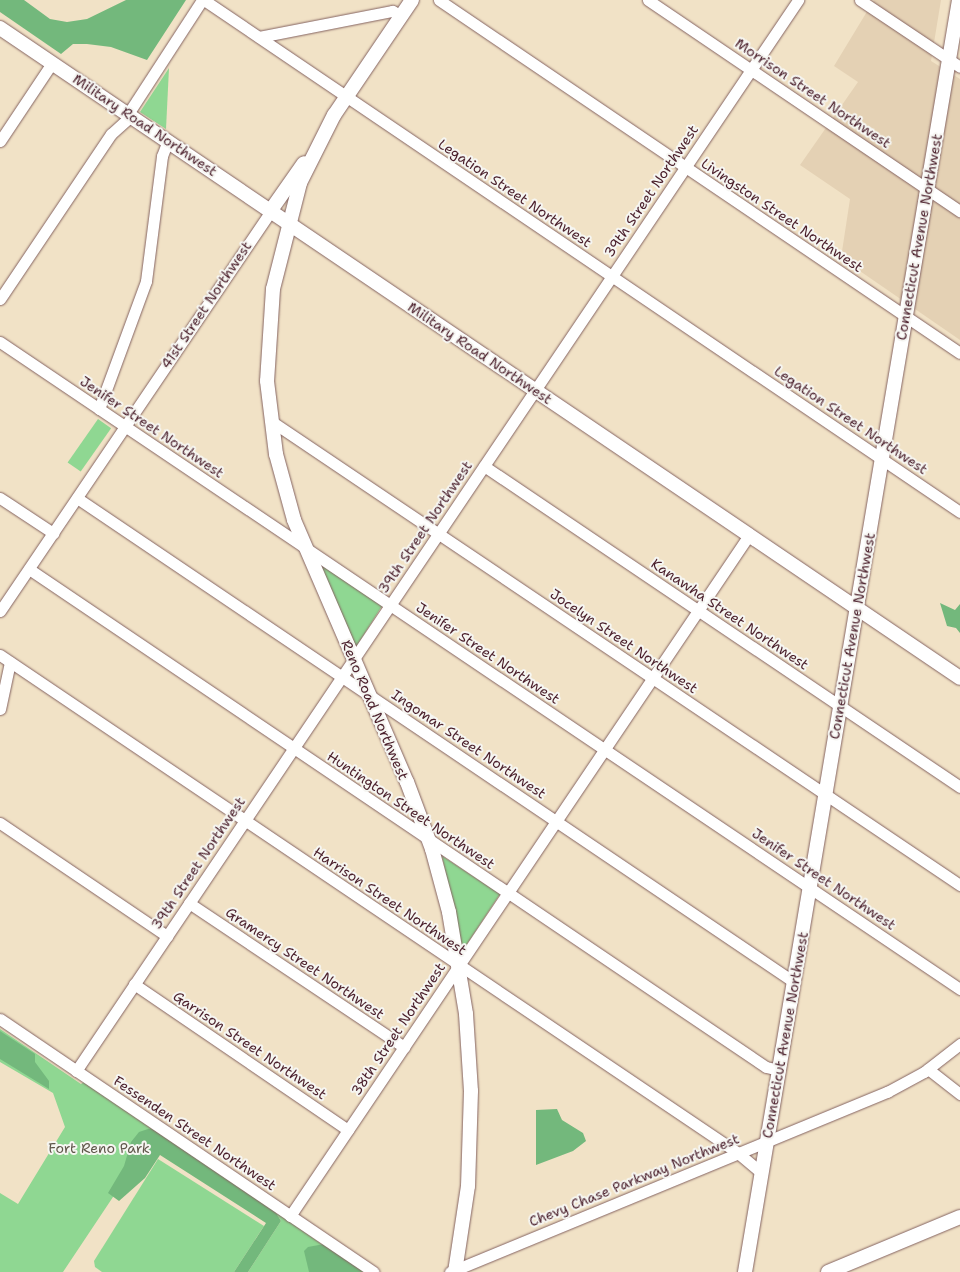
<!DOCTYPE html>
<style>
body{margin:0}
#map{position:relative;width:960px;height:1272px;overflow:hidden;background:#f1e2c6;font-family:"Shantell Sans",sans-serif}
div>[style]{position:absolute}
[style*='--x']{left:calc(var(--x)*1px);top:calc(var(--y)*1px);width:calc(var(--w)*1px);rotate:calc(var(--a)*1deg)}
.built>*{inset:0;background:#e4d1b4}
.green>*{inset:0;background:#8fd792;transform-origin:0 0}
.forest>*{inset:0;background:#73b87c}
.roads{filter:drop-shadow(0 0 1px #846361) drop-shadow(0 0 1px #846361)}
.minor>*{height:11px;margin:-5.5px;padding:0 5.5px;transform-origin:5.5px;border-radius:5.5px;background:#fff}
.major>*{height:14px;margin:-7px;padding:0 7px;transform-origin:7px;border-radius:7px;background:#fff}
span{translate:-50% -50%;white-space:nowrap;text-align:center;line-height:1.15;-webkit-text-stroke:4px #f6f6f2;paint-order:stroke}
.street-label{font-size:14px;color:#4a1f2b}
.park-label{font-size:14px;color:#5f564a}
</style>
<div id="map">
<div class="built">
<div style="clip-path:polygon(874px 0,941px 0,931px 61px,960px 79px,960px 340px,841px 258px,850px 199px,800px 165px,858px 82px,834px 66px)"></div>
</div>
<div class="green">
<div style="clip-path:polygon(169px 68px,166px 129px,140px 112px)"></div>
<div style="left:98px;top:419px;width:16px;height:53px;rotate:35deg"></div>
<div style="clip-path:polygon(323px 566px,382px 606px,356px 647px,321px 567px)"></div>
<div style="clip-path:polygon(442px 856px,500px 894px,465px 947px,461px 944px)"></div>
<div style="clip-path:polygon(0 1029px,81px 1084px,84px 1082px,151px 1128px,149px 1129px,155px 1134px,63px 1272px,0 1272px,0 1193px,18px 1204px,65px 1127px,53px 1093px,0 1062px)"></div>
<div style="clip-path:polygon(158px 1159px,264px 1226px,234px 1272px,102px 1272px,95px 1267px,94px 1261px)"></div>
<div style="clip-path:polygon(275px 1211px,361px 1272px,248px 1272px,281px 1221px)"></div>
</div>
<div class="forest">
<div style="clip-path:polygon(0 0,24px 0,50px 19px,67px 22px,87px 19px,126px 0,186px 0,147px 60px,111px 47px,87px 44px,73px 44px,61px 54px,0 12px)"></div>
<div style="clip-path:polygon(940px 603px,955px 610px,960px 604px,960px 633px,956px 628px,947px 626px)"></div>
<div style="clip-path:polygon(0 1031px,35px 1054px,35px 1062px,49px 1081px,49px 1089px,0 1059px)"></div>
<div style="clip-path:polygon(557px 1109px,562px 1120px,583px 1133px,586px 1141px,573px 1151px,536px 1165px,536px 1110px)"></div>
<div style="clip-path:polygon(151px 1128px,275px 1211px,281px 1221px,248px 1272px,234px 1272px,266px 1223px,160px 1155px,145px 1178px,119px 1201px,108px 1193px,124px 1166px,131px 1142px,139px 1132px)"></div>
<div style="clip-path:polygon(324px 1244px,365px 1272px,309px 1272px,304px 1251px,308px 1247px)"></div>
</div>
<div class="roads">
<div class="minor">
<div style="--x:204;--y:0;--w:913;--a:34.11"></div>
<div style="--x:439;--y:0;--w:629;--a:34.12"></div>
<div style="--x:648;--y:0;--w:377;--a:34.1"></div>
<div style="--x:860;--y:0;--w:120;--a:33.8"></div>
<div style="--x:259;--y:37;--w:136;--a:-11.1"></div>
<div style="--x:392;--y:11;--w:11;--a:22"></div>
<div style="--x:128;--y:114;--w:136;--a:-57"></div>
<div style="--x:0;--y:141;--w:94;--a:-56.3"></div>
<div style="--x:0;--y:299;--w:199;--a:-56.1"></div>
<div style="--x:111;--y:134;--w:27;--a:-42"></div>
<div style="--x:0;--y:342;--w:1158;--a:33.98"></div>
<div style="--x:99;--y:409;--w:136;--a:-69.8"></div>
<div style="--x:146;--y:281;--w:126;--a:-82.7"></div>
<div style="--x:162;--y:156;--w:17;--a:-69"></div>
<div style="--x:271;--y:421;--w:831;--a:33.96"></div>
<div style="--x:484;--y:466;--w:574;--a:33.99"></div>
<div style="--x:0;--y:498;--w:64;--a:33.4"></div>
<div style="--x:77;--y:498;--w:865;--a:34.02"></div>
<div style="--x:29;--y:569;--w:889;--a:34.05"></div>
<div style="--x:766;--y:1067;--w:13;--a:13"></div>
<div style="--x:0;--y:611;--w:484;--a:-55.9"></div>
<div style="--x:0;--y:655;--w:890;--a:34.01"></div>
<div style="--x:738;--y:1153;--w:31;--a:40"></div>
<div style="--x:0;--y:709;--w:48;--a:-78"></div>
<div style="--x:0;--y:823;--w:202;--a:34.1"></div>
<div style="--x:189;--y:903;--w:259;--a:33.8"></div>
<div style="--x:134;--y:984;--w:259;--a:34.3"></div>
<div style="--x:0;--y:1019;--w:451;--a:34.1"></div>
<div style="--x:928;--y:1069;--w:41;--a:38"></div>
<div style="--x:76;--y:1071;--w:1292;--a:-56.01"></div>
<div style="--x:290;--y:1216;--w:821;--a:-56.02"></div>
<div style="--x:450;--y:1272;--w:473;--a:-22.4"></div>
<div style="--x:887;--y:1092;--w:42;--a:-28.4"></div>
<div style="--x:924;--y:1072;--w:46;--a:-37.9"></div>
</div>
<div class="major">
<div style="--x:412;--y:0;--w:139;--a:124.1"></div>
<div style="--x:334;--y:115;--w:76;--a:116.6"></div>
<div style="--x:300;--y:183;--w:109;--a:104.3"></div>
<div style="--x:273;--y:289;--w:92;--a:93.7"></div>
<div style="--x:267;--y:381;--w:74;--a:83"></div>
<div style="--x:276;--y:454;--w:68;--a:74.7"></div>
<div style="--x:294;--y:520;--w:285;--a:66.7"></div>
<div style="--x:407;--y:782;--w:72;--a:69.5"></div>
<div style="--x:432;--y:849;--w:65;--a:74.9"></div>
<div style="--x:449;--y:912;--w:103;--a:80.5"></div>
<div style="--x:466;--y:1014;--w:77;--a:86.3"></div>
<div style="--x:471;--y:1091;--w:95;--a:91.8"></div>
<div style="--x:468;--y:1186;--w:87;--a:98.6"></div>
<div style="--x:0;--y:28;--w:1159;--a:34.1"></div>
<div style="--x:271;--y:210;--w:57;--a:-54.9"></div>
<div style="--x:745;--y:1272;--w:1290;--a:-80.45"></div>
<div style="--x:828;--y:1272;--w:143;--a:-22.6"></div>
</div>
</div>
<div class="street-label">
<span style="left:813px;top:93px;rotate:34deg">Morrison Street Northwest</span>
<span style="left:145px;top:125px;rotate:34deg">Military Road Northwest</span>
<span style="left:651px;top:191px;rotate:-56deg">39th Street Northwest</span>
<span style="left:515px;top:193px;rotate:34deg">Legation Street Northwest</span>
<span style="left:782px;top:215px;rotate:34deg">Livingston Street Northwest</span>
<span style="left:919px;top:237px;rotate:-80deg">Connecticut Avenue Northwest</span>
<span style="left:206px;top:305px;rotate:-56deg">41st Street Northwest</span>
<span style="left:480px;top:353px;rotate:34deg">Military Road Northwest</span>
<span style="left:851px;top:420px;rotate:34deg">Legation Street Northwest</span>
<span style="left:152px;top:427px;rotate:34deg">Jenifer Street Northwest</span>
<span style="left:425px;top:527px;rotate:-56deg">39th Street Northwest</span>
<span style="left:730px;top:614px;rotate:34deg">Kanawha Street Northwest</span>
<span style="left:852px;top:636px;rotate:-80deg">Connecticut Avenue Northwest</span>
<span style="left:624px;top:641px;rotate:34deg">Jocelyn Street Northwest</span>
<span style="left:488px;top:653px;rotate:34deg">Jenifer Street Northwest</span>
<span style="left:375px;top:710px;rotate:67deg">Reno Road Northwest</span>
<span style="left:469px;top:744px;rotate:34deg">Ingomar Street Northwest</span>
<span style="left:411px;top:810px;rotate:34deg">Huntington Street Northwest</span>
<span style="left:198px;top:863px;rotate:-56deg">39th Street Northwest</span>
<span style="left:824px;top:879px;rotate:34deg">Jenifer Street Northwest</span>
<span style="left:390px;top:901px;rotate:34deg">Harrison Street Northwest</span>
<span style="left:305px;top:963px;rotate:34deg">Gramercy Street Northwest</span>
<span style="left:398px;top:1029px;rotate:-56deg">38th Street Northwest</span>
<span style="left:785px;top:1035px;rotate:-80deg">Connecticut Avenue Northwest</span>
<span style="left:250px;top:1045px;rotate:34deg">Garrison Street Northwest</span>
<span style="left:195px;top:1133px;rotate:34deg">Fessenden Street Northwest</span>
<span style="left:634px;top:1180px;rotate:-22deg">Chevy Chase Parkway Northwest</span>
</div>
<div class="park-label">
<span style="left:99px;top:1148px">Fort Reno Park</span>
</div>
</div>
